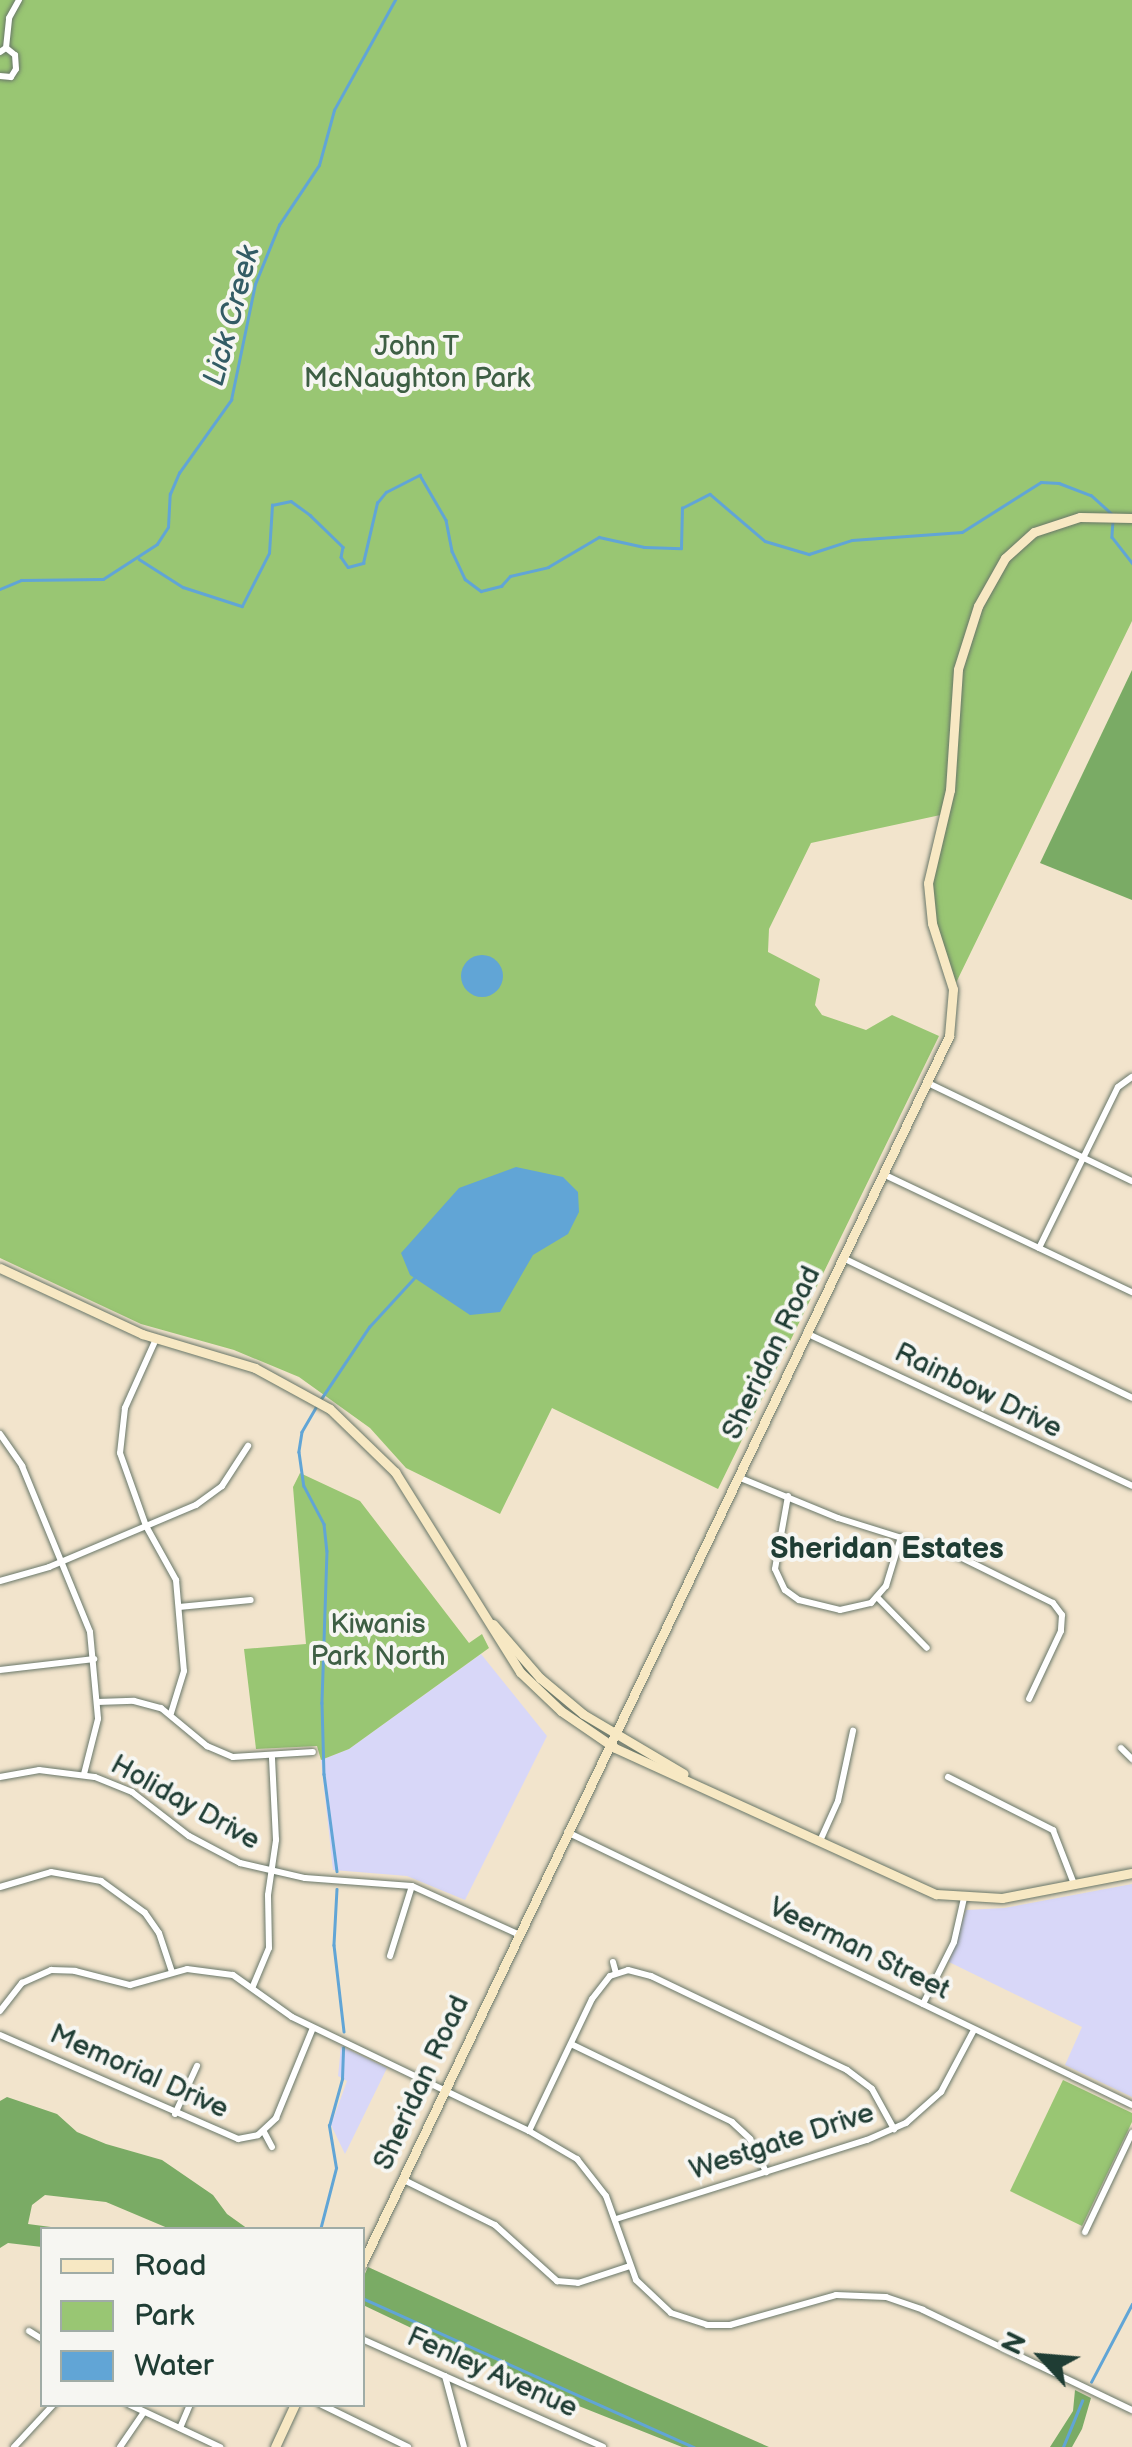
<!DOCTYPE html>
<style>
body{margin:0}
#map{position:relative;width:1132px;height:2447px;overflow:hidden;background:#f2e4cc;font-family:"Balsamiq Sans",sans-serif}
div>[style]{position:absolute}
[style*='--x']{left:calc(var(--x)*1px);top:calc(var(--y)*1px);width:calc(var(--w)*1px);rotate:calc(var(--a)*1deg)}
.built>*{inset:0;background:#d8d7f8}
.green>*{inset:0;background:#99c673}
.forest>*{inset:0;background:#7aab65}
.water>*{inset:0;background:#61a5d6}
.round{border-radius:50%}
.stream>*{height:2.5px;margin:-1.25px;padding:0 1.25px;transform-origin:1.25px;border-radius:1.25px;background:#61a5d6}
.roads{filter:drop-shadow(0 0 2px #697769) drop-shadow(0 0 2px #697769)}
.street>*{height:6px;margin:-3px;padding:0 3px;transform-origin:3px;border-radius:3px;background:#fff}
.secondary>*{height:9px;margin:-4.5px;padding:0 4.5px;transform-origin:4.5px;border-radius:4.5px;background:#f7e8c3}
span{translate:-50% -50%;white-space:nowrap;text-align:center;line-height:1.15;-webkit-text-stroke:8px #f6f6f2;paint-order:stroke}
.park-label{font-size:28px;color:#3e5f44}
.street-label{font-size:28px;color:#1f3d34}
.water-label{font-size:30px;color:#335c65;font-style:italic}
.neighbourhood-label{font-size:30px;color:#1f3d34;font-weight:700}
.legend{position:absolute;left:40px;top:2227px;width:325px;height:180px;box-sizing:border-box;background:#f6f6f2;border:2px solid #a0aca6;margin:0;padding:12px 18px;list-style:none;font-size:30px;color:#1f3d34}
.legend li{display:flex;align-items:center;gap:20px;height:50px}
.legend b{width:50px;border:2px solid #a0aca6}
.north{position:absolute;left:992px;top:2307px;width:100px;height:100px;-webkit-text-stroke:8px #f6f6f2;paint-order:stroke;rotate:296deg;font-size:28px;font-weight:700;line-height:40px;text-align:center;color:#1f3d34}
.north::after{content:'';display:block;margin:auto;width:35px;height:45px;background:#1f3d34;clip-path:polygon(50% 0,100% 100%,50% 72%,0 100%)}
</style>
<div id="map">
<div class="built">
<div style="clip-path:polygon(481px 1654px,547px 1736px,465px 1900px,407px 1876px,333px 1870px,321px 1760px,349px 1749px)"></div>
<div style="clip-path:polygon(1132px 1884px,1132px 2097px,1065px 2065px,1082px 2027px,949px 1962px,966px 1910px,1004px 1908px)"></div>
<div style="clip-path:polygon(341px 2046px,387px 2068px,345px 2154px,331px 2125px,347px 2081px,338px 2076px)"></div>
</div>
<div class="green">
<div style="clip-path:polygon(0 0,1132px 0,1132px 621px,953px 989px,928px 900px,945px 814px,811px 843px,769px 929px,768px 952px,820px 979px,815px 1005px,822px 1015px,866px 1030px,892px 1015px,939px 1036px,718px 1489px,552px 1408px,500px 1514px,406px 1468px,370px 1428px,299px 1377px,234px 1350px,141px 1324px,0 1258px)"></div>
<div style="clip-path:polygon(300px 1473px,360px 1501px,469px 1643px,482px 1634px,489px 1648px,349px 1749px,321px 1760px,317px 1746px,256px 1749px,244px 1649px,306px 1644px,293px 1487px)"></div>
<div style="clip-path:polygon(1063px 2080px,1132px 2113px,1132px 2122px,1082px 2226px,1010px 2191px)"></div>
</div>
<div class="forest">
<div style="clip-path:polygon(1132px 670px,1132px 900px,1040px 863px)"></div>
<div style="clip-path:polygon(7px 2097px,57px 2114px,77px 2132px,106px 2144px,162px 2160px,213px 2195px,227px 2214px,248px 2229px,170px 2229px,106px 2202px,45px 2195px,32px 2205px,28px 2224px,66px 2229px,42px 2230px,42px 2247px,8px 2243px,0 2248px,0 2101px)"></div>
<div style="clip-path:polygon(368px 2267px,625px 2384px,769px 2447px,682px 2447px,556px 2397px,363px 2305px,363px 2278px)"></div>
<div style="clip-path:polygon(1075px 2390px,1091px 2398px,1082px 2429px,1072px 2447px,1050px 2447px,1073px 2411px)"></div>
</div>
<div class="water">
<div class="round" style="left:461px;top:955px;width:42px;height:42px"></div>
<div style="clip-path:polygon(516px 1167px,563px 1177px,578px 1192px,579px 1212px,568px 1234px,533px 1255px,500px 1312px,470px 1315px,410px 1275px,401px 1253px,459px 1188px)"></div>
</div>
<div class="stream">
<div style="--x:1113;--y:521;--w:16;--a:94"></div>
<div style="--x:1112;--y:537;--w:33;--a:52"></div>
<div style="--x:139;--y:559;--w:52;--a:32.5"></div>
<div style="--x:183;--y:587;--w:62;--a:17.9"></div>
<div style="--x:242;--y:606;--w:59;--a:-63"></div>
<div style="--x:269;--y:553;--w:48;--a:-86.4"></div>
<div style="--x:272;--y:505;--w:19;--a:-12"></div>
<div style="--x:291;--y:501;--w:24;--a:36"></div>
<div style="--x:310;--y:515;--w:46;--a:44.1"></div>
<div style="--x:343;--y:547;--w:10;--a:101"></div>
<div style="--x:341;--y:557;--w:12;--a:55"></div>
<div style="--x:348;--y:567;--w:16;--a:-15"></div>
<div style="--x:363;--y:563;--w:62;--a:-76.9"></div>
<div style="--x:377;--y:503;--w:14;--a:-51"></div>
<div style="--x:386;--y:492;--w:38;--a:-27"></div>
<div style="--x:420;--y:475;--w:52;--a:60"></div>
<div style="--x:446;--y:520;--w:32;--a:79"></div>
<div style="--x:452;--y:551;--w:31;--a:65"></div>
<div style="--x:465;--y:579;--w:20;--a:37"></div>
<div style="--x:481;--y:591;--w:21;--a:-14"></div>
<div style="--x:501;--y:586;--w:13;--a:-48"></div>
<div style="--x:510;--y:576;--w:39;--a:-13"></div>
<div style="--x:548;--y:567;--w:59;--a:-30.5"></div>
<div style="--x:599;--y:537;--w:46;--a:12.5"></div>
<div style="--x:644;--y:547;--w:37;--a:2"></div>
<div style="--x:681;--y:548;--w:40;--a:-88.6"></div>
<div style="--x:682;--y:508;--w:31;--a:-27"></div>
<div style="--x:710;--y:494;--w:72;--a:40.5"></div>
<div style="--x:765;--y:541;--w:46;--a:16.5"></div>
<div style="--x:809;--y:554;--w:45;--a:-18"></div>
<div style="--x:852;--y:540;--w:110;--a:-4.2"></div>
<div style="--x:962;--y:532;--w:93;--a:-32.3"></div>
<div style="--x:1041;--y:482;--w:18;--a:3"></div>
<div style="--x:1059;--y:483;--w:34;--a:21"></div>
<div style="--x:1091;--y:495;--w:27;--a:42"></div>
<div style="--x:0;--y:589;--w:23;--a:-23"></div>
<div style="--x:21;--y:580;--w:82;--a:-0.7"></div>
<div style="--x:103;--y:579;--w:64;--a:-32.9"></div>
<div style="--x:157;--y:544;--w:20;--a:-57"></div>
<div style="--x:168;--y:527;--w:33;--a:-87"></div>
<div style="--x:170;--y:494;--w:23;--a:-67"></div>
<div style="--x:179;--y:473;--w:90;--a:-54.5"></div>
<div style="--x:231;--y:400;--w:118;--a:-78.3"></div>
<div style="--x:255;--y:284;--w:64;--a:-67.9"></div>
<div style="--x:279;--y:225;--w:72;--a:-56.3"></div>
<div style="--x:319;--y:165;--w:57;--a:-74.7"></div>
<div style="--x:334;--y:110;--w:126;--a:-61"></div>
<div style="--x:321;--y:1399;--w:87;--a:-56.3"></div>
<div style="--x:369;--y:1327;--w:67;--a:-47.4"></div>
<div style="--x:317;--y:1406;--w:30;--a:120"></div>
<div style="--x:302;--y:1432;--w:20;--a:99"></div>
<div style="--x:299;--y:1452;--w:34;--a:82"></div>
<div style="--x:304;--y:1486;--w:43;--a:62.2"></div>
<div style="--x:324;--y:1524;--w:27;--a:84"></div>
<div style="--x:327;--y:1551;--w:152;--a:91.9"></div>
<div style="--x:322;--y:1703;--w:71;--a:88.4"></div>
<div style="--x:324;--y:1774;--w:98;--a:82.4"></div>
<div style="--x:337;--y:1889;--w:56;--a:93.1"></div>
<div style="--x:334;--y:1945;--w:87;--a:83.4"></div>
<div style="--x:320;--y:2230;--w:64;--a:-75.5"></div>
<div style="--x:336;--y:2168;--w:43;--a:-99.5"></div>
<div style="--x:329;--y:2126;--w:49;--a:-74.5"></div>
<div style="--x:342;--y:2079;--w:31;--a:-88"></div>
<div style="--x:362;--y:2298;--w:364;--a:24.2"></div>
<div style="--x:1091;--y:2382;--w:88;--a:-62.3"></div>
<div style="--x:1063;--y:2447;--w:50;--a:-67.6"></div>
</div>
<div class="roads">
<div class="street">
<div style="--x:0;--y:52;--w:7;--a:-34"></div>
<div style="--x:6;--y:48;--w:30;--a:-84"></div>
<div style="--x:9;--y:18;--w:21;--a:-61"></div>
<div style="--x:0;--y:76;--w:11;--a:5"></div>
<div style="--x:11;--y:77;--w:9;--a:-58"></div>
<div style="--x:16;--y:69;--w:14;--a:-94"></div>
<div style="--x:15;--y:55;--w:11;--a:-142"></div>
<div style="--x:928;--y:1083;--w:226;--a:25.7"></div>
<div style="--x:883;--y:1174;--w:276;--a:25.4"></div>
<div style="--x:1039;--y:1248;--w:179;--a:-63.9"></div>
<div style="--x:1118;--y:1087;--w:17;--a:-36"></div>
<div style="--x:843;--y:1258;--w:321;--a:25.8"></div>
<div style="--x:806;--y:1333;--w:360;--a:25.1"></div>
<div style="--x:156;--y:1339;--w:76;--a:114.2"></div>
<div style="--x:125;--y:1408;--w:45;--a:96.3"></div>
<div style="--x:120;--y:1453;--w:77;--a:70.4"></div>
<div style="--x:146;--y:1526;--w:62;--a:60.9"></div>
<div style="--x:176;--y:1580;--w:91;--a:85"></div>
<div style="--x:184;--y:1671;--w:44;--a:107.2"></div>
<div style="--x:0;--y:1434;--w:39;--a:55"></div>
<div style="--x:22;--y:1466;--w:179;--a:67.7"></div>
<div style="--x:90;--y:1632;--w:87;--a:84.7"></div>
<div style="--x:98;--y:1719;--w:57;--a:104.3"></div>
<div style="--x:738;--y:1477;--w:108;--a:22.3"></div>
<div style="--x:838;--y:1518;--w:124;--a:17.4"></div>
<div style="--x:956;--y:1555;--w:108;--a:26.3"></div>
<div style="--x:1053;--y:1603;--w:15;--a:53"></div>
<div style="--x:1062;--y:1615;--w:16;--a:94"></div>
<div style="--x:1061;--y:1631;--w:75;--a:115.2"></div>
<div style="--x:788;--y:1496;--w:74;--a:100.1"></div>
<div style="--x:775;--y:1569;--w:23;--a:65"></div>
<div style="--x:785;--y:1590;--w:17;--a:36"></div>
<div style="--x:799;--y:1600;--w:42;--a:13.7"></div>
<div style="--x:840;--y:1610;--w:32;--a:-13"></div>
<div style="--x:871;--y:1603;--w:23;--a:-49"></div>
<div style="--x:886;--y:1586;--w:51;--a:-73"></div>
<div style="--x:0;--y:1581;--w:51;--a:-15.9"></div>
<div style="--x:49;--y:1567;--w:160;--a:-22.9"></div>
<div style="--x:196;--y:1505;--w:32;--a:-36"></div>
<div style="--x:222;--y:1486;--w:48;--a:-57"></div>
<div style="--x:877;--y:1597;--w:71;--a:45.6"></div>
<div style="--x:179;--y:1607;--w:72;--a:-5.6"></div>
<div style="--x:0;--y:1670;--w:95;--a:-6.7"></div>
<div style="--x:97;--y:1702;--w:37;--a:-2"></div>
<div style="--x:134;--y:1701;--w:28;--a:15"></div>
<div style="--x:161;--y:1708;--w:60;--a:39.6"></div>
<div style="--x:207;--y:1746;--w:28;--a:23"></div>
<div style="--x:233;--y:1757;--w:80;--a:-3.6"></div>
<div style="--x:1121;--y:1748;--w:16;--a:45"></div>
<div style="--x:0;--y:1777;--w:40;--a:-10"></div>
<div style="--x:39;--y:1770;--w:56;--a:7.1"></div>
<div style="--x:95;--y:1777;--w:40;--a:22"></div>
<div style="--x:132;--y:1792;--w:72;--a:37.7"></div>
<div style="--x:189;--y:1836;--w:58;--a:27.9"></div>
<div style="--x:240;--y:1863;--w:67;--a:13"></div>
<div style="--x:305;--y:1878;--w:107;--a:4.3"></div>
<div style="--x:412;--y:1886;--w:116;--a:24.4"></div>
<div style="--x:948;--y:1777;--w:118;--a:26.8"></div>
<div style="--x:1053;--y:1830;--w:58;--a:68.7"></div>
<div style="--x:567;--y:1832;--w:627;--a:25.79"></div>
<div style="--x:820;--y:1841;--w:44;--a:-65.8"></div>
<div style="--x:838;--y:1801;--w:72;--a:-77.9"></div>
<div style="--x:0;--y:1887;--w:53;--a:-16.4"></div>
<div style="--x:51;--y:1872;--w:51;--a:10.2"></div>
<div style="--x:101;--y:1881;--w:54;--a:36"></div>
<div style="--x:145;--y:1913;--w:24;--a:55"></div>
<div style="--x:159;--y:1933;--w:41;--a:71.6"></div>
<div style="--x:390;--y:1956;--w:73;--a:-72.6"></div>
<div style="--x:613;--y:1962;--w:11;--a:75"></div>
<div style="--x:253;--y:1986;--w:41;--a:-67.2"></div>
<div style="--x:269;--y:1948;--w:53;--a:-91.1"></div>
<div style="--x:268;--y:1895;--w:56;--a:-81.7"></div>
<div style="--x:276;--y:1840;--w:83;--a:-92.8"></div>
<div style="--x:923;--y:2004;--w:69;--a:-63.4"></div>
<div style="--x:954;--y:1942;--w:45;--a:-77.2"></div>
<div style="--x:0;--y:2011;--w:36;--a:-52"></div>
<div style="--x:22;--y:1983;--w:32;--a:-24"></div>
<div style="--x:51;--y:1970;--w:24;--a:2"></div>
<div style="--x:75;--y:1971;--w:57;--a:14.3"></div>
<div style="--x:130;--y:1985;--w:59;--a:-15.7"></div>
<div style="--x:187;--y:1969;--w:46;--a:7.4"></div>
<div style="--x:233;--y:1975;--w:72;--a:35.4"></div>
<div style="--x:292;--y:2017;--w:263;--a:25.7"></div>
<div style="--x:529;--y:2131;--w:56;--a:30.3"></div>
<div style="--x:577;--y:2159;--w:47;--a:51.9"></div>
<div style="--x:606;--y:2196;--w:89;--a:70.3"></div>
<div style="--x:636;--y:2280;--w:48;--a:43.3"></div>
<div style="--x:671;--y:2313;--w:38;--a:18"></div>
<div style="--x:707;--y:2325;--w:23;--a:0"></div>
<div style="--x:730;--y:2325;--w:110;--a:-15.8"></div>
<div style="--x:836;--y:2295;--w:50;--a:2.3"></div>
<div style="--x:886;--y:2297;--w:39;--a:19"></div>
<div style="--x:923;--y:2310;--w:232;--a:25.6"></div>
<div style="--x:0;--y:2035;--w:260;--a:23.6"></div>
<div style="--x:238;--y:2139;--w:20;--a:-11"></div>
<div style="--x:258;--y:2135;--w:25;--a:-43"></div>
<div style="--x:276;--y:2118;--w:97;--a:-67.7"></div>
<div style="--x:571;--y:2044;--w:179;--a:25.8"></div>
<div style="--x:732;--y:2122;--w:25;--a:43"></div>
<div style="--x:750;--y:2139;--w:37;--a:64"></div>
<div style="--x:175;--y:2114;--w:53;--a:-65.4"></div>
<div style="--x:529;--y:2131;--w:146;--a:-64.5"></div>
<div style="--x:592;--y:1999;--w:29;--a:-52"></div>
<div style="--x:610;--y:1976;--w:19;--a:-18"></div>
<div style="--x:628;--y:1970;--w:24;--a:15"></div>
<div style="--x:651;--y:1976;--w:217;--a:25.6"></div>
<div style="--x:847;--y:2070;--w:31;--a:37"></div>
<div style="--x:872;--y:2089;--w:46;--a:61.2"></div>
<div style="--x:264;--y:2132;--w:17;--a:62"></div>
<div style="--x:402;--y:2179;--w:104;--a:26.3"></div>
<div style="--x:495;--y:2225;--w:84;--a:42.1"></div>
<div style="--x:557;--y:2281;--w:21;--a:5"></div>
<div style="--x:578;--y:2283;--w:55;--a:-18.1"></div>
<div style="--x:616;--y:2219;--w:263;--a:-17.5"></div>
<div style="--x:867;--y:2140;--w:43;--a:-23.6"></div>
<div style="--x:906;--y:2123;--w:47;--a:-41.5"></div>
<div style="--x:941;--y:2092;--w:70;--a:-62"></div>
<div style="--x:1085;--y:2232;--w:110;--a:-64.6"></div>
<div style="--x:29;--y:2331;--w:15;--a:32"></div>
<div style="--x:362;--y:2339;--w:264;--a:24.1"></div>
<div style="--x:445;--y:2376;--w:73;--a:75"></div>
<div style="--x:128;--y:2404;--w:102;--a:25.1"></div>
<div style="--x:320;--y:2404;--w:98;--a:26"></div>
<div style="--x:180;--y:2428;--w:26;--a:-67"></div>
<div style="--x:14;--y:2447;--w:59;--a:-47.1"></div>
<div style="--x:120;--y:2447;--w:42;--a:-55.6"></div>
</div>
<div class="secondary">
<div style="--x:0;--y:1268;--w:157;--a:24.9"></div>
<div style="--x:142;--y:1334;--w:118;--a:16.7"></div>
<div style="--x:255;--y:1368;--w:85;--a:28.7"></div>
<div style="--x:330;--y:1409;--w:91;--a:44.1"></div>
<div style="--x:395;--y:1472;--w:236;--a:58"></div>
<div style="--x:520;--y:1672;--w:57;--a:43.6"></div>
<div style="--x:561;--y:1711;--w:65;--a:34.4"></div>
<div style="--x:615;--y:1748;--w:353;--a:24.5"></div>
<div style="--x:936;--y:1894;--w:66;--a:3.5"></div>
<div style="--x:1002;--y:1898;--w:132;--a:-10.9"></div>
<div style="--x:493;--y:1624;--w:72;--a:49"></div>
<div style="--x:540;--y:1678;--w:56;--a:39.9"></div>
<div style="--x:583;--y:1714;--w:117;--a:30.7"></div>
<div style="--x:362;--y:2264;--w:1361;--a:-64.45"></div>
<div style="--x:949;--y:1036;--w:47;--a:-85.1"></div>
<div style="--x:953;--y:989;--w:69;--a:-107.7"></div>
<div style="--x:932;--y:923;--w:40;--a:-95.7"></div>
<div style="--x:928;--y:883;--w:96;--a:-76.7"></div>
<div style="--x:950;--y:790;--w:121;--a:-86.2"></div>
<div style="--x:958;--y:669;--w:66;--a:-72.4"></div>
<div style="--x:978;--y:606;--w:55;--a:-60.6"></div>
<div style="--x:1005;--y:558;--w:39;--a:-42"></div>
<div style="--x:1034;--y:532;--w:48;--a:-18.1"></div>
<div style="--x:1080;--y:517;--w:52;--a:1.1"></div>
<div style="--x:275;--y:2447;--w:47;--a:-65.1"></div>
</div>
</div>
<div class="park-label">
<span style="left:417px;top:363px">John T<br>McNaughton Park</span>
<span style="left:378px;top:1641px">Kiwanis<br>Park North</span>
</div>
<div class="street-label">
<span style="left:772px;top:1353px;rotate:-64deg">Sheridan Road</span>
<span style="left:978px;top:1391px;rotate:26deg">Rainbow Drive</span>
<span style="left:185px;top:1803px;rotate:29deg">Holiday Drive</span>
<span style="left:859px;top:1949px;rotate:26deg">Veerman Street</span>
<span style="left:139px;top:2072px;rotate:24deg">Memorial Drive</span>
<span style="left:422px;top:2083px;rotate:-65deg">Sheridan Road</span>
<span style="left:782px;top:2142px;rotate:-18deg">Westgate Drive</span>
<span style="left:492px;top:2373px;rotate:24deg">Fenley Avenue</span>
</div>
<div class="water-label">
<span style="left:232px;top:316px;rotate:-75deg">Lick Creek</span>
</div>
<div class="neighbourhood-label">
<span style="left:887px;top:1549px">Sheridan Estates</span>
</div>
<ul class="legend">
<li><b style="height:12px;background:#f7e8c3"></b>Road</li>
<li><b style="height:28px;background:#99c673"></b>Park</li>
<li><b style="height:28px;background:#61a5d6"></b>Water</li>
</ul>
<div class="north">N</div>
</div>
